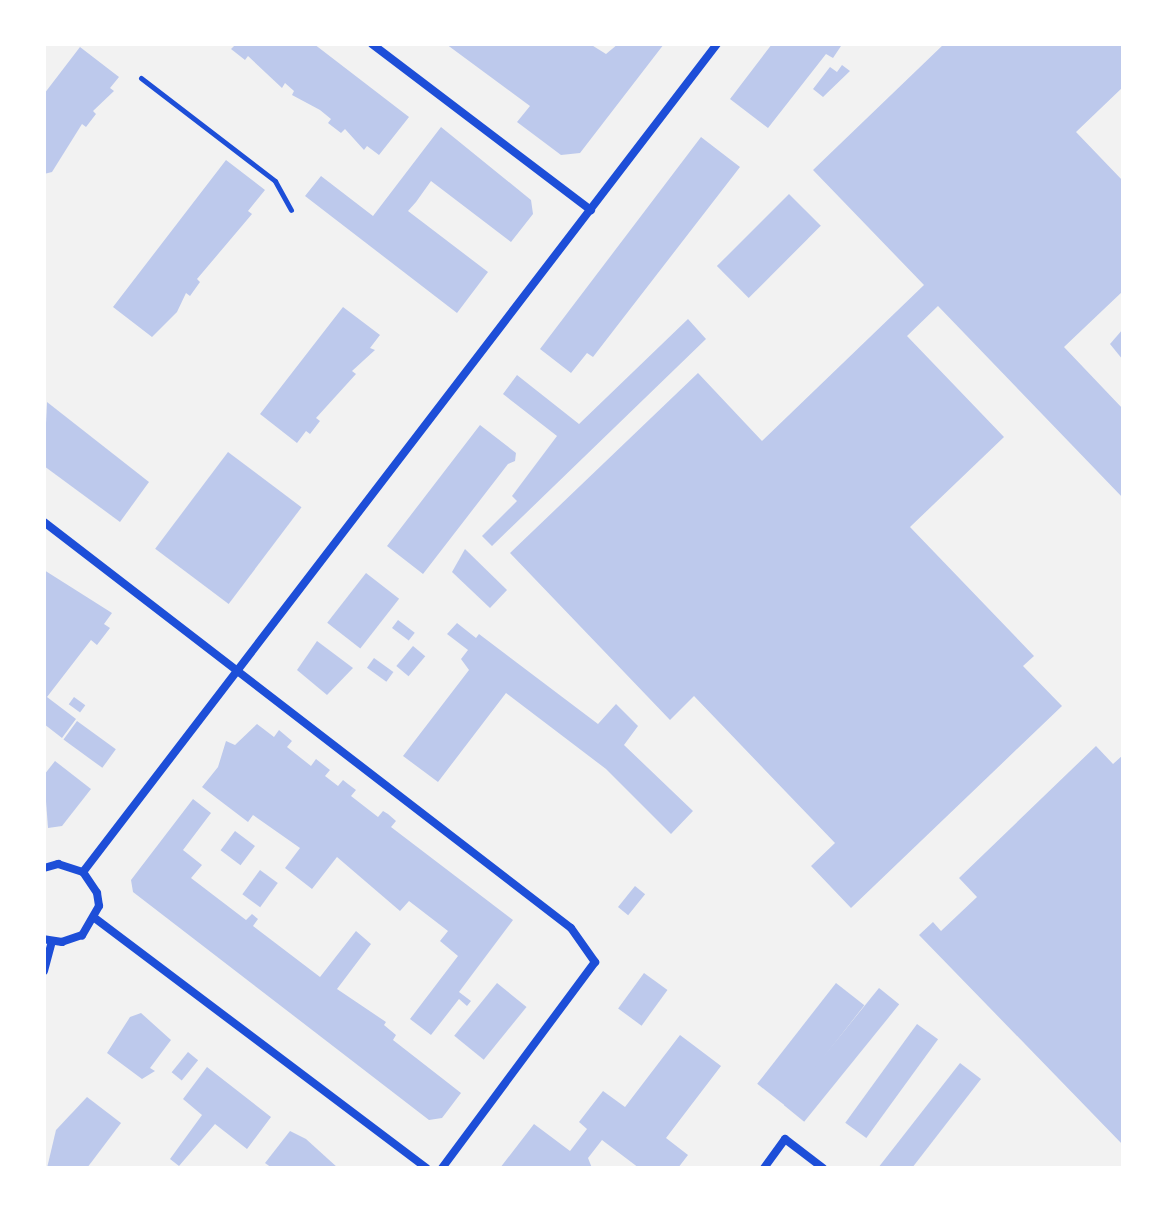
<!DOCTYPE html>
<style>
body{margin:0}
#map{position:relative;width:1167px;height:1212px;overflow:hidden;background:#f2f2f2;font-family:Commissioner,sans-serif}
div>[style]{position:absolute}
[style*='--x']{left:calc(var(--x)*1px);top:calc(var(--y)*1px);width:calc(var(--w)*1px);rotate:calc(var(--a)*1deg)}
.building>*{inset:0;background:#bdc9ec;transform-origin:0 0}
.path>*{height:5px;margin:-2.5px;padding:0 2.5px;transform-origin:2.5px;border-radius:2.5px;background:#1d4ed8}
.minor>*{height:8px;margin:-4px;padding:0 4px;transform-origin:4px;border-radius:4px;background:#1d4ed8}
span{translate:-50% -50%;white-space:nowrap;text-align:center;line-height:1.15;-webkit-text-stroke:6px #fff;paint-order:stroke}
.frame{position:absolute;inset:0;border:46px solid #fff;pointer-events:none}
</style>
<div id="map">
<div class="building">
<div style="clip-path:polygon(236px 44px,314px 44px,409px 117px,379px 155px,367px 146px,364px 150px,345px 129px,341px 133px,328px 123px,331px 119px,320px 110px,292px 95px,294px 91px,285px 83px,282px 88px,248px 56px,245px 60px,231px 49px)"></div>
<div style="clip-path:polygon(446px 44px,590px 44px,606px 54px,618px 44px,664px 44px,580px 153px,561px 155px,517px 122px,530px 106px)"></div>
<div style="clip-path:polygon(772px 44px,841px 46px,833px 58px,826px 54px,768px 128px,730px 99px)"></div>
<div style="clip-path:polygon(944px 44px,1123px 44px,1123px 87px,1076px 132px,1123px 181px,1123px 291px,1064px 347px,1123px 409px,1123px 498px,938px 306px,907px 336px,1004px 437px,910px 527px,1034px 656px,1023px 666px,1062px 706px,851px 908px,811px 866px,835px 843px,694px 696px,670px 720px,510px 553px,698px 373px,762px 441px,924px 285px,813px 170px)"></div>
<div style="clip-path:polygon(80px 47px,119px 77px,110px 88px,114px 91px,93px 111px,96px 114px,86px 127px,82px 124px,52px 172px,44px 174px,44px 94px)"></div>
<div style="clip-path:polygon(842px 65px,850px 71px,823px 97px,813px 89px,830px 67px,837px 72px)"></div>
<div style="clip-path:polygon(441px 127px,531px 200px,533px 214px,511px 242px,431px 181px,416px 202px,408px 211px,488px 272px,457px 313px,305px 196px,321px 176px,373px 216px)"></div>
<div style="clip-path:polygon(701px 137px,740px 167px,593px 357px,587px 353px,571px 373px,540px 349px)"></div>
<div style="clip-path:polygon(226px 160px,265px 190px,248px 211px,252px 214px,197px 279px,200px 282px,190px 296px,186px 293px,177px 312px,152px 337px,113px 307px)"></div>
<div style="left:789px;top:194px;width:45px;height:102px;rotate:45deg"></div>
<div style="clip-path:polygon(343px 307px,380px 335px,370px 348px,375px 350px,352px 371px,356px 374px,316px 418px,320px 421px,310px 434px,306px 431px,297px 443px,260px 414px)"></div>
<div style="clip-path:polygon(688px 319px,706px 339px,492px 546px,482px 536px,517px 501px,512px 496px,557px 436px,503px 394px,517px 375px,579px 424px)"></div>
<div style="clip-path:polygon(1123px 329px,1123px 360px,1110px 344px)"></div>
<div style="clip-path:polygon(47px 402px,149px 482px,120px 522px,44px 466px)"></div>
<div style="clip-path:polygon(480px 425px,516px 453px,515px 461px,508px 464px,423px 574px,387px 546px)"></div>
<div style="left:228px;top:452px;width:92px;height:121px;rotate:37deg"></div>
<div style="clip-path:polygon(465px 549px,507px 590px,490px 608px,452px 572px)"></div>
<div style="clip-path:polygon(44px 570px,112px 613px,104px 624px,110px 628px,97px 645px,91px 640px,47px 697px,76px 719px,62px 738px,44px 724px)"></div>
<div style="left:366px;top:573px;width:42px;height:63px;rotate:38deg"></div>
<div style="left:398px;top:620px;width:21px;height:10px;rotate:37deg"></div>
<div style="clip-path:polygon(457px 623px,476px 638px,479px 634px,598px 724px,616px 704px,638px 726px,624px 745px,693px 811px,671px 834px,606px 769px,506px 693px,438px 782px,403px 756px,469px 670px,461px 659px,468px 650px,447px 634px)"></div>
<div style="clip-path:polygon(317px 641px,353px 668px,327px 695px,297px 670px)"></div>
<div style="left:413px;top:646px;width:16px;height:26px;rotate:40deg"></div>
<div style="left:374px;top:658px;width:24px;height:12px;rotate:36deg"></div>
<div style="left:74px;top:697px;width:14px;height:9px;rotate:36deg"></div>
<div style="left:77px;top:721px;width:48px;height:23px;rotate:36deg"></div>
<div style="clip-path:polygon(257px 724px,274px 737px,279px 730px,292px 741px,287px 747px,311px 766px,316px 759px,330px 770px,325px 776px,338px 786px,343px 780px,348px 784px,356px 790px,351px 796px,378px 817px,383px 811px,388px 814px,396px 821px,391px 827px,513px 920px,459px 992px,471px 1001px,467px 1006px,459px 999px,431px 1035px,410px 1019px,458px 956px,440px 941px,448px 931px,409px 901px,400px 911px,337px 857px,312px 889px,285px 868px,300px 848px,253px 815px,248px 822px,202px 787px,218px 767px,226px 741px,235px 745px)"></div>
<div style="clip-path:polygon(1096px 746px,1113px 764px,1123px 755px,1123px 1145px,919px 935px,933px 922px,941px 931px,977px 897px,959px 878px)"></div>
<div style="clip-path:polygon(55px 761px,91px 789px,62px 826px,48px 828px,44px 775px)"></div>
<div style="clip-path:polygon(193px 799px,211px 813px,183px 850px,202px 865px,191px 878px,246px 920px,252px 914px,258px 919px,253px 926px,320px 977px,356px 931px,371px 944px,337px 989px,386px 1022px,384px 1025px,396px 1035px,393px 1040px,461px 1093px,442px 1118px,429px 1120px,133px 892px,131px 880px)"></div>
<div style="left:235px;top:831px;width:25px;height:24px;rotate:37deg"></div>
<div style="left:260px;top:870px;width:22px;height:30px;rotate:36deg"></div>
<div style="left:635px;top:886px;width:13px;height:27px;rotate:39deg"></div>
<div style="left:644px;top:973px;width:29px;height:44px;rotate:36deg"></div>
<div style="left:497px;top:983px;width:38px;height:68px;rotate:39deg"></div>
<div style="left:836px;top:983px;width:36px;height:128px;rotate:38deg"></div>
<div style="left:879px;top:988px;width:26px;height:151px;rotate:39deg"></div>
<div style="clip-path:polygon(141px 1013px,171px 1040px,150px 1068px,155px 1071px,142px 1079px,107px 1053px,130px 1017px)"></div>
<div style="left:917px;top:1024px;width:26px;height:122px;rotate:36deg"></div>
<div style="clip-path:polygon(680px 1035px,721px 1066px,666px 1138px,688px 1155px,678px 1168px,639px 1168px,602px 1140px,588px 1158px,592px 1168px,500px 1168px,534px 1124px,570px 1151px,587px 1129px,579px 1122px,603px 1091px,625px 1107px)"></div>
<div style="left:188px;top:1052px;width:13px;height:26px;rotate:39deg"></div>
<div style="clip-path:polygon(960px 1063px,981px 1079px,912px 1168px,878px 1168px)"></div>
<div style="clip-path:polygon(207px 1067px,271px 1117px,247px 1149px,215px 1124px,179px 1166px,170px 1159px,202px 1115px,183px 1099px)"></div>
<div style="clip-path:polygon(87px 1097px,121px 1123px,87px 1168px,47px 1168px,56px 1130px)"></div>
<div style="clip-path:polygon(290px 1131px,306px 1139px,338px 1168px,272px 1168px,265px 1163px)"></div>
</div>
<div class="path">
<div style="--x:141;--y:78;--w:169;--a:37.5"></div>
<div style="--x:275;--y:181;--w:33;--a:61"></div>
</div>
<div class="minor">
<div style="--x:372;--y:44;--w:275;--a:37.2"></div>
<div style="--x:44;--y:522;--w:665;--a:37.61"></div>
<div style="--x:571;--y:928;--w:42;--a:54.8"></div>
<div style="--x:595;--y:962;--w:257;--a:126.6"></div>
<div style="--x:44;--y:868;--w:15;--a:-16"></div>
<div style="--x:58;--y:864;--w:26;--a:18"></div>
<div style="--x:83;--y:872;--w:25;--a:56"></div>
<div style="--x:97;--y:893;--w:13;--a:81"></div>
<div style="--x:99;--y:906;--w:34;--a:120"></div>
<div style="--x:82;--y:935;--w:21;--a:161"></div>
<div style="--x:62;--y:942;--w:18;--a:-171"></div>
<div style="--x:83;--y:872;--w:1043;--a:-52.56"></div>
<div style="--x:96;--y:919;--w:414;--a:37"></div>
<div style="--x:44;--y:971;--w:30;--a:-75"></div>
<div style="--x:764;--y:1168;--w:36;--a:-54"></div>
<div style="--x:785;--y:1139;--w:48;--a:37.3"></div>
</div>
<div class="frame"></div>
</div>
